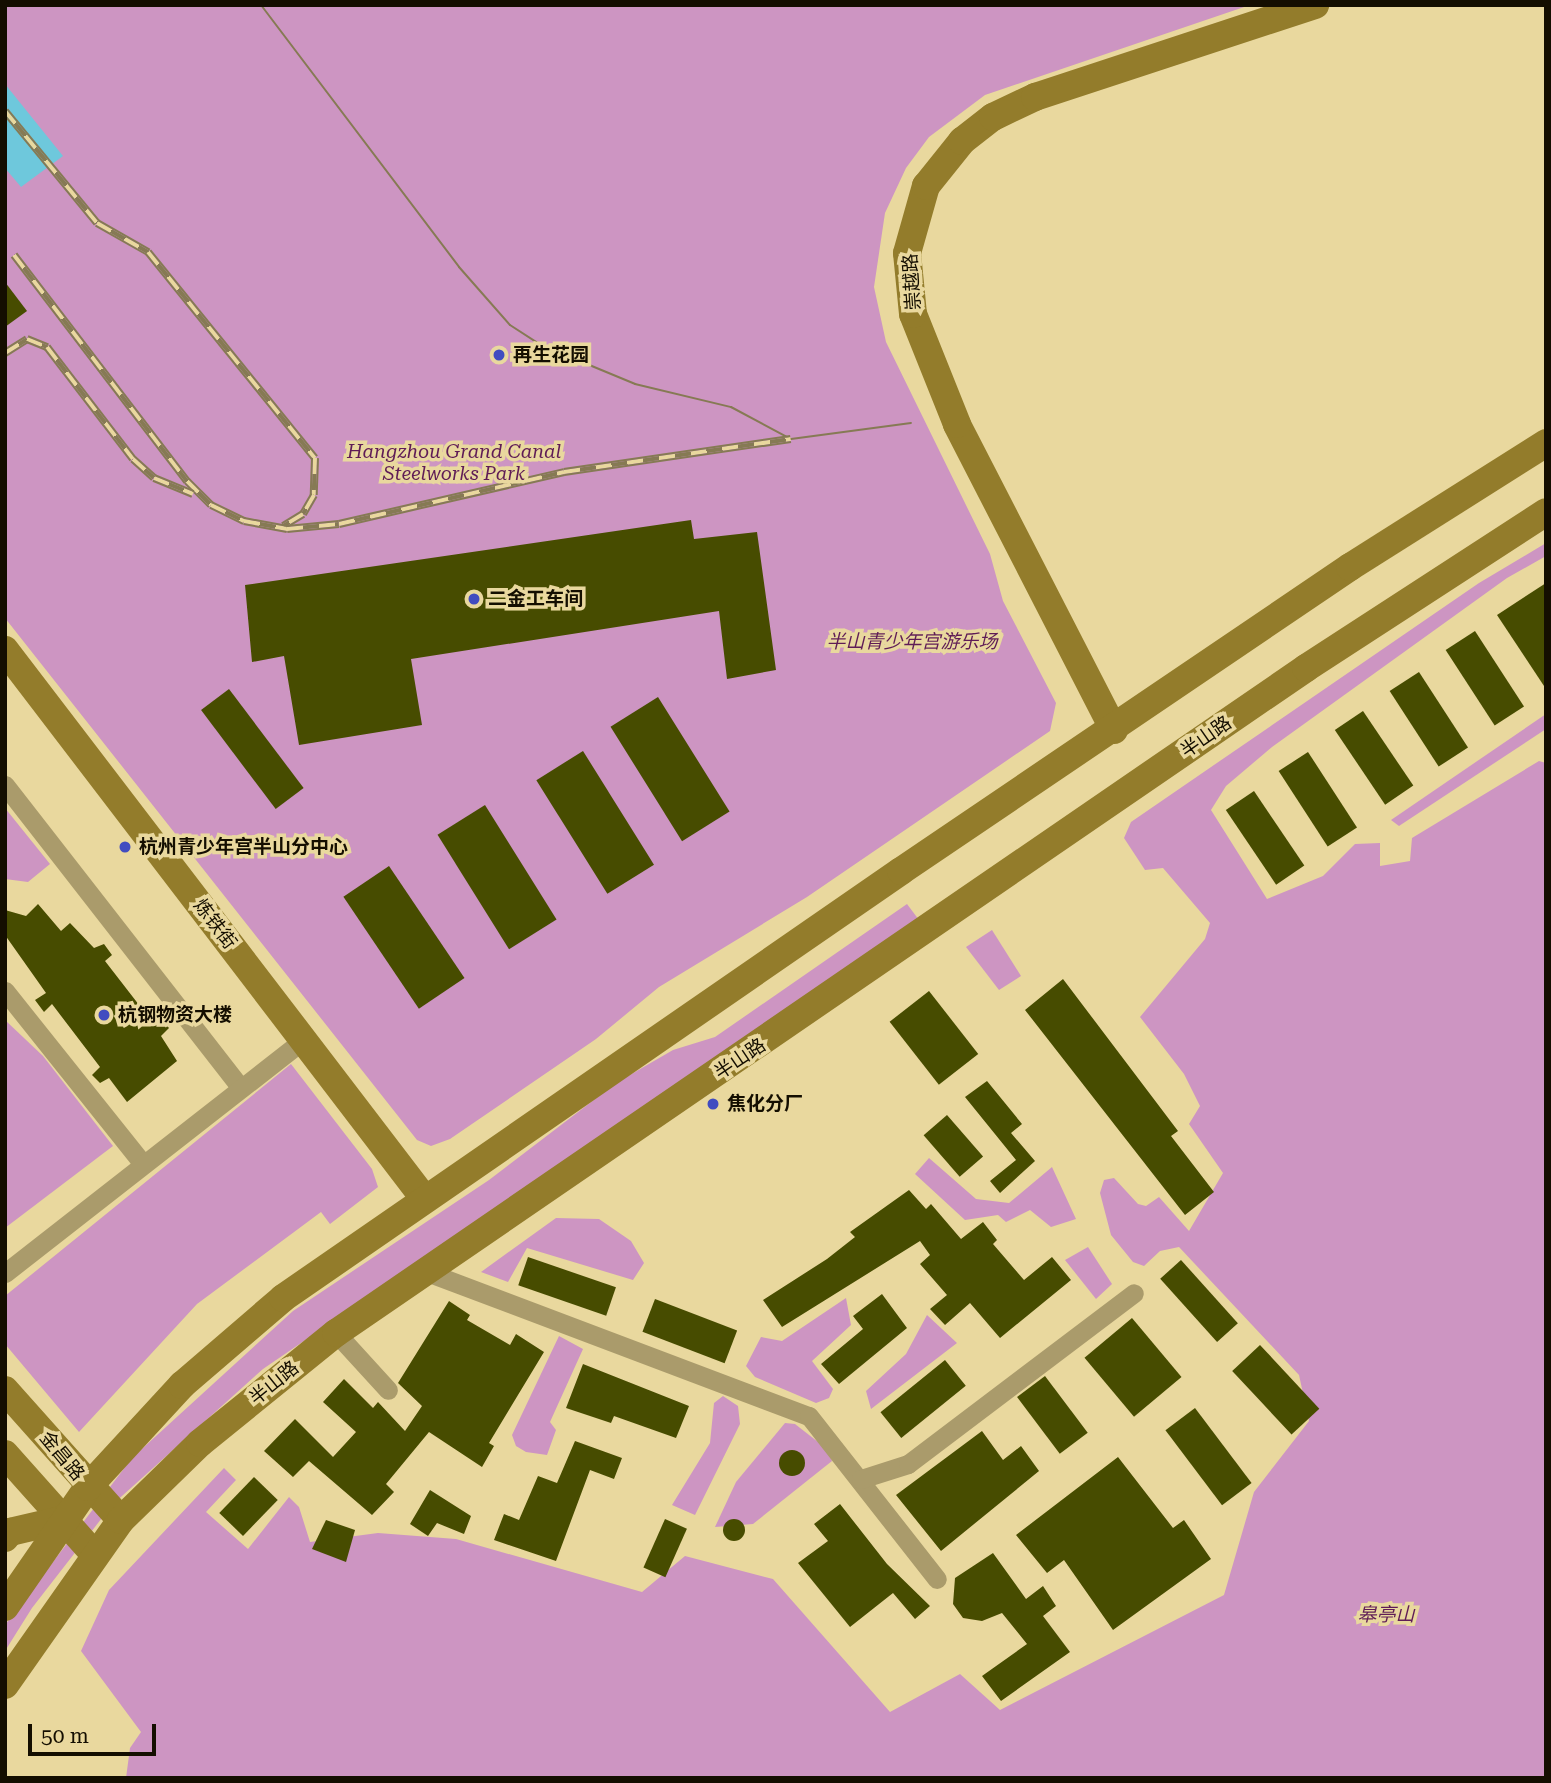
<!DOCTYPE html>
<meta charset="utf-8">
<style>
body{margin:0}
#map{position:relative;width:1551px;height:1783px;overflow:hidden;background:#e9d89e;font-family:"Roboto Serif","Noto Sans SC",serif}
div>[style]{position:absolute}
[style*='--x']{left:calc(var(--x)*1px);top:calc(var(--y)*1px);width:calc(var(--w)*1px);rotate:calc(var(--a)*1deg)}
.green>*{inset:0;background:#cd95c2}
.water>*{inset:0;background:#6ec8dc}
.building>*{inset:0;background:#474c00;transform-origin:0 0}
.round{border-radius:50%}
.street>*{height:19px;margin:-9.5px;padding:0 9.5px;transform-origin:9.5px;border-radius:9.5px;background:#aa9b6b}
.secondary>*{height:28px;margin:-14px;padding:0 14px;transform-origin:14px;border-radius:14px;background:#937c2b}
.tram>*{height:2px;margin:-1px;padding:0 1px;transform-origin:1px;border-radius:1px;background:#867a54}
.rail>*{height:8px;margin-top:-4px;transform-origin:0;background:repeating-linear-gradient(90deg,#e9d89e 0 16px,#867a54 0 32px);box-sizing:border-box;border-block:2px solid #867a54}
.dots>*{width:19px;height:19px;translate:-50% -50%;box-sizing:border-box;border:4px solid #e9d89e;border-radius:50%}
span{translate:-50% -50%;white-space:nowrap;text-align:center;line-height:1.15;-webkit-text-stroke:7px #e9d89e;paint-order:stroke}
.street-label{font-size:19px;color:#140e00}
.poi-label{font-size:19px;color:#140e00;font-weight:700}
.left{translate:0 -50%;text-align:left}
.park-label{font-size:19px;color:#5f1c56;font-style:italic}
.frame{position:absolute;inset:0;border:7px solid #140e00;pointer-events:none}
.scale{position:absolute;left:28px;top:1724px;width:128px;height:32px;box-sizing:border-box;border:4px solid #140e00;border-top:0;padding-left:9px;font-size:21px;line-height:24px;white-space:nowrap;color:#140e00;-webkit-text-stroke:5px #e9d89e;paint-order:stroke}
</style>
<div id="map">
<div class="green">
<div style="clip-path:polygon(5px 5px,1250px 5px,985px 95px,929px 137px,906px 168px,885px 213px,874px 287px,886px 342px,990px 554px,1003px 601px,1056px 703px,1050px 731px,807px 897px,659px 987px,596px 1039px,450px 1139px,431px 1146px,417px 1140px,5px 618px)"></div>
<div style="clip-path:polygon(1546px 543px,1546px 556px,1507px 578px,1272px 747px,1226px 786px,1211px 810px,1267px 899px,1323px 876px,1355px 844px,1380px 843px,1380px 866px,1410px 861px,1412px 838px,1539px 761px,1546px 763px,1546px 1778px,126px 1778px,130px 1748px,141px 1732px,81px 1651px,109px 1590px,224px 1468px,236px 1480px,206px 1512px,248px 1549px,289px 1497px,299px 1507px,310px 1542px,378px 1533px,456px 1539px,642px 1592px,685px 1556px,773px 1579px,890px 1712px,960px 1674px,1000px 1710px,1224px 1595px,1254px 1492px,1309px 1421px,1299px 1375px,1179px 1247px,1160px 1251px,1144px 1266px,1133px 1262px,1111px 1235px,1100px 1193px,1104px 1180px,1114px 1178px,1138px 1204px,1146px 1206px,1159px 1197px,1189px 1231px,1223px 1173px,1189px 1124px,1200px 1106px,1184px 1074px,1140px 1017px,1205px 939px,1210px 923px,1163px 868px,1145px 870px,1124px 838px,1131px 822px,1479px 583px)"></div>
<div style="clip-path:polygon(1546px 714px,1546px 729px,1399px 826px,1391px 820px)"></div>
<div style="clip-path:polygon(5px 808px,50px 864px,28px 882px,5px 879px)"></div>
<div style="clip-path:polygon(907px 904px,919px 920px,263px 1369px,112px 1505px,32px 1608px,5px 1651px,5px 1625px,132px 1458px,293px 1311px,489px 1180px,616px 1083px,673px 1050px,715px 1037px)"></div>
<div style="clip-path:polygon(992px 930px,1021px 976px,999px 990px,966px 947px)"></div>
<div style="clip-path:polygon(5px 1020px,43px 1056px,113px 1146px,5px 1228px)"></div>
<div style="clip-path:polygon(291px 1064px,372px 1169px,378px 1187px,330px 1224px,321px 1212px,197px 1304px,79px 1432px,5px 1344px,5px 1296px)"></div>
<div style="clip-path:polygon(929px 1158px,976px 1199px,1009px 1203px,1052px 1167px,1076px 1219px,1051px 1227px,1030px 1210px,1006px 1222px,998px 1215px,965px 1220px,915px 1174px)"></div>
<div style="clip-path:polygon(556px 1218px,599px 1219px,631px 1241px,644px 1263px,633px 1280px,527px 1248px,508px 1282px,481px 1272px)"></div>
<div style="clip-path:polygon(1088px 1247px,1112px 1284px,1096px 1299px,1065px 1260px)"></div>
<div style="clip-path:polygon(846px 1298px,851px 1325px,812px 1361px,833px 1389px,829px 1398px,816px 1403px,755px 1377px,746px 1366px,761px 1337px,782px 1341px)"></div>
<div style="clip-path:polygon(927px 1315px,957px 1343px,871px 1409px,866px 1391px,906px 1354px)"></div>
<div style="clip-path:polygon(559px 1336px,583px 1349px,550px 1422px,556px 1430px,547px 1455px,526px 1452px,516px 1446px,512px 1435px)"></div>
<div style="clip-path:polygon(723px 1396px,738px 1406px,740px 1424px,695px 1515px,672px 1505px,710px 1443px,714px 1403px)"></div>
<div style="clip-path:polygon(785px 1423px,795px 1424px,827px 1449px,832px 1461px,753px 1524px,715px 1527px,736px 1482px)"></div>
</div>
<div class="water">
<div style="clip-path:polygon(5px 84px,63px 156px,21px 187px,5px 168px)"></div>
</div>
<div class="building">
<div style="clip-path:polygon(5px 282px,27px 311px,5px 327px)"></div>
<div style="clip-path:polygon(691px 520px,694px 539px,757px 532px,776px 670px,727px 679px,719px 611px,411px 659px,422px 725px,299px 745px,284px 656px,252px 662px,245px 585px)"></div>
<div style="clip-path:polygon(1546px 583px,1546px 689px,1497px 615px)"></div>
<div style="left:1475px;top:631px;width:90px;height:35px;rotate:57deg"></div>
<div style="left:1419px;top:672px;width:90px;height:35px;rotate:57deg"></div>
<div style="left:229px;top:689px;width:124px;height:35px;rotate:53deg"></div>
<div style="left:658px;top:697px;width:135px;height:56px;rotate:58deg"></div>
<div style="left:1363px;top:711px;width:90px;height:34px;rotate:56deg"></div>
<div style="left:583px;top:751px;width:134px;height:55px;rotate:58deg"></div>
<div style="left:1308px;top:752px;width:90px;height:35px;rotate:57deg"></div>
<div style="left:1254px;top:791px;width:90px;height:34px;rotate:56deg"></div>
<div style="left:485px;top:805px;width:135px;height:56px;rotate:58deg"></div>
<div style="left:389px;top:866px;width:135px;height:55px;rotate:56deg"></div>
<div style="clip-path:polygon(38px 904px,61px 931px,70px 923px,94px 948px,104px 944px,112px 955px,105px 961px,153px 1023px,161px 1019px,169px 1028px,161px 1036px,177px 1061px,127px 1102px,109px 1078px,100px 1083px,92px 1075px,100px 1067px,52px 1004px,44px 1012px,35px 1000px,46px 993px,5px 935px,5px 910px,26px 916px)"></div>
<div style="clip-path:polygon(1063px 979px,1178px 1131px,1171px 1136px,1214px 1192px,1185px 1215px,1025px 1010px)"></div>
<div style="left:929px;top:991px;width:80px;height:50px;rotate:52deg"></div>
<div style="clip-path:polygon(987px 1081px,1022px 1124px,1011px 1133px,1035px 1161px,1000px 1193px,990px 1181px,1016px 1160px,965px 1097px)"></div>
<div style="left:947px;top:1115px;width:55px;height:31px;rotate:49deg"></div>
<div style="clip-path:polygon(909px 1190px,926px 1209px,931px 1204px,961px 1239px,983px 1222px,997px 1240px,993px 1244px,1024px 1280px,1052px 1257px,1071px 1280px,1000px 1338px,970px 1303px,945px 1325px,930px 1309px,947px 1295px,920px 1264px,930px 1255px,920px 1241px,782px 1327px,763px 1300px,827px 1259px,855px 1237px,850px 1232px)"></div>
<div style="left:528px;top:1257px;width:93px;height:30px;rotate:19deg"></div>
<div style="left:1181px;top:1260px;width:85px;height:28px;rotate:48deg"></div>
<div style="clip-path:polygon(882px 1294px,907px 1328px,839px 1384px,821px 1364px,863px 1329px,853px 1316px)"></div>
<div style="left:655px;top:1299px;width:88px;height:35px;rotate:21deg"></div>
<div style="clip-path:polygon(449px 1301px,470px 1315px,467px 1320px,510px 1345px,516px 1334px,544px 1352px,489px 1443px,494px 1446px,482px 1467px,429px 1432px,386px 1484px,394px 1492px,372px 1515px,309px 1461px,293px 1477px,264px 1451px,295px 1419px,333px 1457px,356px 1432px,323px 1402px,344px 1379px,373px 1408px,378px 1402px,405px 1431px,422px 1406px,398px 1383px)"></div>
<div style="left:1132px;top:1318px;width:77px;height:62px;rotate:50deg"></div>
<div style="left:1260px;top:1345px;width:87px;height:38px;rotate:47deg"></div>
<div style="left:945px;top:1360px;width:33px;height:83px;rotate:51deg"></div>
<div style="clip-path:polygon(583px 1364px,689px 1406px,676px 1438px,614px 1416px,611px 1423px,566px 1408px)"></div>
<div style="left:1045px;top:1376px;width:71px;height:35px;rotate:53deg"></div>
<div style="left:1195px;top:1408px;width:94px;height:37px;rotate:53deg"></div>
<div style="clip-path:polygon(982px 1431px,1003px 1460px,1021px 1446px,1039px 1471px,941px 1551px,896px 1495px)"></div>
<div style="clip-path:polygon(575px 1441px,622px 1458px,614px 1479px,590px 1470px,556px 1561px,494px 1540px,504px 1514px,519px 1520px,538px 1476px,557px 1483px)"></div>
<div class="round" style="left:779px;top:1450px;width:26px;height:26px"></div>
<div style="clip-path:polygon(1118px 1457px,1173px 1528px,1184px 1520px,1211px 1559px,1113px 1630px,1064px 1560px,1047px 1573px,1016px 1535px)"></div>
<div style="left:254px;top:1477px;width:33px;height:50px;rotate:44deg"></div>
<div style="clip-path:polygon(430px 1490px,471px 1516px,464px 1534px,437px 1523px,428px 1536px,410px 1524px)"></div>
<div style="clip-path:polygon(840px 1504px,887px 1564px,930px 1606px,915px 1619px,893px 1593px,850px 1627px,798px 1563px,828px 1541px,814px 1524px)"></div>
<div class="round" style="left:723px;top:1519px;width:22px;height:22px"></div>
<div style="left:665px;top:1519px;width:24px;height:53px;rotate:24deg"></div>
<div style="clip-path:polygon(326px 1520px,355px 1530px,346px 1562px,312px 1549px)"></div>
<div style="clip-path:polygon(993px 1553px,1026px 1599px,1043px 1586px,1056px 1606px,1043px 1616px,1070px 1652px,1001px 1701px,982px 1676px,1027px 1644px,1002px 1613px,982px 1621px,963px 1618px,953px 1604px,955px 1578px)"></div>
</div>
<div class="street">
<div style="--x:5;--y:785;--w:384;--a:52.1"></div>
<div style="--x:5;--y:991;--w:221;--a:51.4"></div>
<div style="--x:427;--y:1272;--w:408;--a:20.7"></div>
<div style="--x:809;--y:1416;--w:207;--a:51.9"></div>
<div style="--x:5;--y:1273;--w:380;--a:-38"></div>
<div style="--x:336;--y:1333;--w:77;--a:47.6"></div>
<div style="--x:861;--y:1479;--w:49;--a:-17.7"></div>
<div style="--x:908;--y:1464;--w:283;--a:-37.1"></div>
</div>
<div class="secondary">
<div style="--x:5;--y:650;--w:690;--a:52.6"></div>
<div style="--x:1114;--y:730;--w:344;--a:-117.2"></div>
<div style="--x:957;--y:424;--w:118;--a:-111.8"></div>
<div style="--x:913;--y:314;--w:61;--a:-95.6"></div>
<div style="--x:907;--y:253;--w:70;--a:-74.2"></div>
<div style="--x:926;--y:186;--w:58;--a:-51.3"></div>
<div style="--x:962;--y:141;--w:39;--a:-38"></div>
<div style="--x:993;--y:117;--w:47;--a:-25.5"></div>
<div style="--x:1035;--y:97;--w:295;--a:-18.2"></div>
<div style="--x:5;--y:1390;--w:174;--a:48.3"></div>
<div style="--x:5;--y:1454;--w:134;--a:48.3"></div>
<div style="--x:5;--y:1538;--w:8;--a:-50"></div>
<div style="--x:10;--y:1532;--w:52;--a:-13.2"></div>
<div style="--x:5;--y:1607;--w:146;--a:-55.3"></div>
<div style="--x:88;--y:1487;--w:139;--a:-47.3"></div>
<div style="--x:182;--y:1385;--w:133;--a:-40.7"></div>
<div style="--x:283;--y:1298;--w:751;--a:-34.64"></div>
<div style="--x:901;--y:871;--w:542;--a:-34.1"></div>
<div style="--x:1350;--y:567;--w:232;--a:-32.3"></div>
<div style="--x:5;--y:1685;--w:202;--a:-54.9"></div>
<div style="--x:121;--y:1520;--w:110;--a:-44.3"></div>
<div style="--x:200;--y:1443;--w:175;--a:-39"></div>
<div style="--x:336;--y:1333;--w:1176;--a:-34.43"></div>
<div style="--x:1306;--y:668;--w:286;--a:-33"></div>
</div>
<div class="tram">
<div style="--x:261;--y:5;--w:328;--a:52.9"></div>
<div style="--x:459;--y:267;--w:77;--a:48.7"></div>
<div style="--x:510;--y:325;--w:37;--a:33"></div>
<div style="--x:541;--y:345;--w:102;--a:22.5"></div>
<div style="--x:635;--y:384;--w:99;--a:13.5"></div>
<div style="--x:731;--y:407;--w:68;--a:28.1"></div>
<div style="--x:791;--y:439;--w:121;--a:-7.6"></div>
</div>
<div class="rail">
<div style="--x:5;--y:111;--w:145;--a:50.6"></div>
<div style="--x:97;--y:223;--w:59;--a:29.6"></div>
<div style="--x:148;--y:252;--w:265;--a:51"></div>
<div style="--x:315;--y:458;--w:37;--a:92"></div>
<div style="--x:314;--y:495;--w:22;--a:120"></div>
<div style="--x:303;--y:514;--w:23;--a:149"></div>
<div style="--x:14;--y:255;--w:285;--a:52.6"></div>
<div style="--x:187;--y:481;--w:34;--a:45"></div>
<div style="--x:211;--y:505;--w:37;--a:26"></div>
<div style="--x:244;--y:521;--w:44;--a:10.5"></div>
<div style="--x:287;--y:529;--w:52;--a:-5.5"></div>
<div style="--x:339;--y:524;--w:231;--a:-13"></div>
<div style="--x:564;--y:472;--w:229;--a:-8.3"></div>
<div style="--x:5;--y:353;--w:26;--a:-32"></div>
<div style="--x:27;--y:339;--w:22;--a:22"></div>
<div style="--x:47;--y:347;--w:141;--a:52.5"></div>
<div style="--x:133;--y:459;--w:28;--a:42"></div>
<div style="--x:154;--y:478;--w:42;--a:22.3"></div>
</div>
<div class="dots">
<div style="left:499px;top:355px;background:#414cc0"></div>
<div style="left:474px;top:599px;background:#414cc0"></div>
<div style="left:125px;top:847px;background:#414cc0"></div>
<div style="left:104px;top:1015px;background:#414cc0"></div>
<div style="left:713px;top:1104px;background:#414cc0"></div>
</div>
<div class="street-label">
<span style="left:912px;top:282px;rotate:-94deg">崇越路</span>
<span style="left:1206px;top:737px;rotate:-35deg">半山路</span>
<span style="left:215px;top:924px;rotate:53deg">炼铁街</span>
<span style="left:740px;top:1059px;rotate:-34deg">半山路</span>
<span style="left:274px;top:1383px;rotate:-39deg">半山路</span>
<span style="left:62px;top:1456px;rotate:50deg">金昌路</span>
</div>
<div class="poi-label">
<span class="left" style="left:513px;top:355px">再生花园</span>
<span class="left" style="left:488px;top:599px">二金工车间</span>
<span class="left" style="left:139px;top:847px">杭州青少年宫半山分中心</span>
<span class="left" style="left:118px;top:1015px">杭钢物资大楼</span>
<span class="left" style="left:727px;top:1104px">焦化分厂</span>
</div>
<div class="park-label">
<span style="left:454px;top:463px">Hangzhou Grand Canal<br>Steelworks Park</span>
<span style="left:912px;top:642px">半山青少年宫游乐场</span>
<span style="left:1386px;top:1615px">皋亭山</span>
</div>
<div class="frame"></div>
<div class="scale">50 m</div>
</div>
